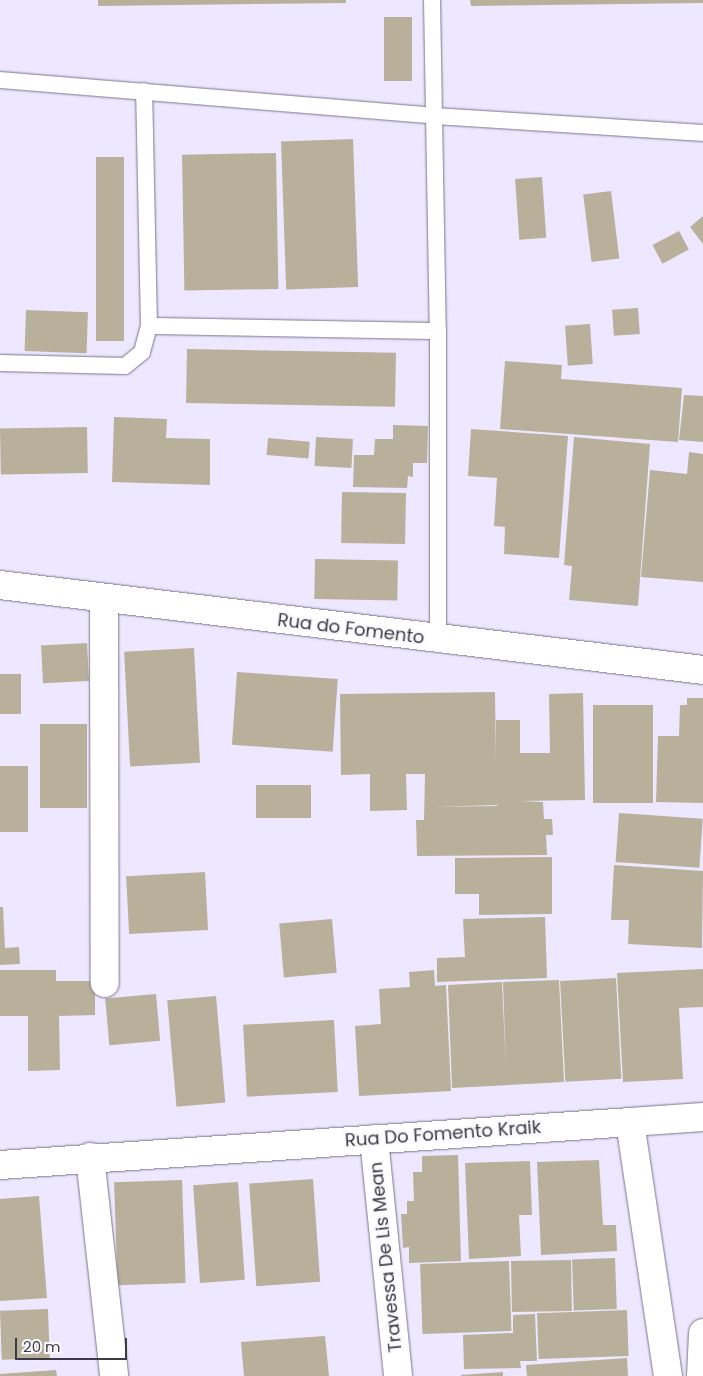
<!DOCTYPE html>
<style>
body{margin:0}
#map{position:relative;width:703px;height:1376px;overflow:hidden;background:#ede8ff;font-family:Poppins,sans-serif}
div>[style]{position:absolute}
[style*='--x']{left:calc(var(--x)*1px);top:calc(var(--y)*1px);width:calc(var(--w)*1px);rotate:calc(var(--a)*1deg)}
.building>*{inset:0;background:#b8b09b;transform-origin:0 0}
.roads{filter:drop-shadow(0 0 1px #797589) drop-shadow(0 0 1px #797589)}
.service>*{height:16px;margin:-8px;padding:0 8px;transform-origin:8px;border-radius:8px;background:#fff}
.minor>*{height:28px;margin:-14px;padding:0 14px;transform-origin:14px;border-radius:14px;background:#fff}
.tertiary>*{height:28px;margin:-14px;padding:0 14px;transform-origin:14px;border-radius:14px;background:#fff}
span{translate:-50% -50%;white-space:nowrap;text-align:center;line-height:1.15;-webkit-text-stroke:4.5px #f9f8fd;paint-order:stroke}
.street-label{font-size:18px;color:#3c3a43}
.scale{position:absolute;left:15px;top:1338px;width:112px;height:22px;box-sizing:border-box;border:2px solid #3c3a43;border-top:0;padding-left:6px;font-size:15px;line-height:18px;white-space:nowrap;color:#3c3a43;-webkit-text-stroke:4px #f9f8fd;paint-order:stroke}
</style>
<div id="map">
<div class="building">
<div style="clip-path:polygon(98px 0,346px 0,346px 3px,98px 6px)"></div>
<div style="clip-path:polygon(470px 0,703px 0,703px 3px,471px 6px)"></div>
<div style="left:384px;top:17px;width:28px;height:64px"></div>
<div style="left:353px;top:139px;width:148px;height:72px;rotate:88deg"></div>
<div style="left:276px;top:153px;width:136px;height:94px;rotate:89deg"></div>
<div style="left:96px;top:157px;width:28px;height:184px"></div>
<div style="left:542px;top:177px;width:61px;height:27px;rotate:86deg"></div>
<div style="left:611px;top:191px;width:68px;height:28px;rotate:83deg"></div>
<div style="clip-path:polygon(703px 216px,703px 244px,690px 227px)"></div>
<div style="left:679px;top:231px;width:21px;height:30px;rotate:62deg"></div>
<div style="left:638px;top:308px;width:26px;height:26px;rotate:86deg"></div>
<div style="left:26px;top:310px;width:62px;height:41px;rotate:2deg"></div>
<div style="left:590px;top:324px;width:40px;height:25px;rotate:86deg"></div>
<div style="left:187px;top:349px;width:209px;height:54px;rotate:1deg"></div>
<div style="clip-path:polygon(505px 361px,562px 365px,561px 379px,682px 388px,678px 442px,500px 429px)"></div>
<div style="clip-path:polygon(684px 395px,703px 396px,703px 442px,679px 440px)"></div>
<div style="clip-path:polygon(114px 417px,167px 419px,166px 438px,210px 439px,210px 485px,112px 482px)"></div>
<div style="clip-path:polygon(393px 425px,428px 426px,427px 463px,413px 463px,413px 477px,408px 476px,407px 488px,353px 487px,354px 455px,374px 455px,375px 439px,393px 439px)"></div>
<div style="left:87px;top:427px;width:46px;height:87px;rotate:89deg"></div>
<div style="clip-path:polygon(471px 429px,568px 436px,559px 558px,504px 554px,505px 527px,494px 526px,497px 478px,468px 476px)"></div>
<div style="left:316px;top:437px;width:37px;height:29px;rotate:3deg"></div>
<div style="clip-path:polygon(574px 437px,650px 444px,638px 606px,569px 600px,572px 566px,564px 565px)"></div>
<div style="left:268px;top:438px;width:42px;height:17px;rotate:5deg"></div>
<div style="clip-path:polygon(689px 452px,703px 454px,703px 582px,641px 577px,650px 470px,687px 474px)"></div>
<div style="left:342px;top:492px;width:64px;height:51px;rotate:1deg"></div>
<div style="left:315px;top:559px;width:83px;height:40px;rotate:1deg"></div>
<div style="left:87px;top:643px;width:38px;height:46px;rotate:87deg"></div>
<div style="left:194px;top:648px;width:115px;height:70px;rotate:87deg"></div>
<div style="left:237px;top:672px;width:101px;height:73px;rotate:4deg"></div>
<div style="left:0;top:674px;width:21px;height:40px"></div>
<div style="clip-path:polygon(evenodd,495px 692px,496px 762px,496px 720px,520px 720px,520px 753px,550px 753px,549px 694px,583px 693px,585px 800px,520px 801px,543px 802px,544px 819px,552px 819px,553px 835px,546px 835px,547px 855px,417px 856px,416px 820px,424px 820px,425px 774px,406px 774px,407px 810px,370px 811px,370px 774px,341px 775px,340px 694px,495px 692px,498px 802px,497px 806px,433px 807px,497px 805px,498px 802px)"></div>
<div style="clip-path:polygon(687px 698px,703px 698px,703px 803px,656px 802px,658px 736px,679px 736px,680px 705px,687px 705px)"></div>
<div style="left:593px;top:705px;width:60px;height:98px"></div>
<div style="left:40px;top:724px;width:47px;height:84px"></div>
<div style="left:0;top:766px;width:28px;height:66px"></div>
<div style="left:311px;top:785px;width:33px;height:55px;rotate:90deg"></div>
<div style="left:619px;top:813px;width:84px;height:49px;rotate:4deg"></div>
<div style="clip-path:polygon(552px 857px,552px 914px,479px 915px,479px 894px,455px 894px,455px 858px)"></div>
<div style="clip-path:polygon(614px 865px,703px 871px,702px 948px,628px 944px,629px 920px,611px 920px)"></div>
<div style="left:205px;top:872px;width:58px;height:79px;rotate:87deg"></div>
<div style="clip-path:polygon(0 907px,3px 907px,5px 948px,19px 947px,20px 964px,0 965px)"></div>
<div style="clip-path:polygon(545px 917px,547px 978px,437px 982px,437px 958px,465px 957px,463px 919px)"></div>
<div style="left:332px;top:919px;width:54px;height:53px;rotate:85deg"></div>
<div style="clip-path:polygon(703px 969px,703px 1007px,679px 1008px,683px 1079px,623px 1082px,617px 973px)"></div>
<div style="clip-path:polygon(0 970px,56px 970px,56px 981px,95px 981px,95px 1015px,59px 1016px,60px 1070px,28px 1071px,28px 1016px,0 1016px)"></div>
<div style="clip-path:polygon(434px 970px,435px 986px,446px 985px,451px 1091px,359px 1096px,355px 1026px,381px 1024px,379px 989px,410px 987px,409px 972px)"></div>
<div style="left:616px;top:978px;width:101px;height:56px;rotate:87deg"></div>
<div style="clip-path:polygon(559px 980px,564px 1082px,452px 1088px,448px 985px,502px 982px,506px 1069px,503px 982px)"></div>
<div style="left:156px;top:994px;width:47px;height:51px;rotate:85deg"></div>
<div style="left:216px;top:996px;width:107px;height:49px;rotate:85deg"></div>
<div style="left:334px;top:1020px;width:72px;height:91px;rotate:87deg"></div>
<div style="clip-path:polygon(458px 1155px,461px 1261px,409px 1263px,409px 1247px,403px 1248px,401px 1214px,407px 1214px,407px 1201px,414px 1201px,413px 1172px,422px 1172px,422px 1156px)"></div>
<div style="clip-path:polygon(599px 1160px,603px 1225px,616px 1225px,617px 1251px,541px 1255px,537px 1162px)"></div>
<div style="clip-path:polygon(530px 1161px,532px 1215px,519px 1215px,521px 1256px,469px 1259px,465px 1163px)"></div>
<div style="left:313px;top:1179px;width:103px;height:64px;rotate:86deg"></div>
<div style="left:182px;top:1180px;width:103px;height:68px;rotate:88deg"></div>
<div style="left:238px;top:1182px;width:98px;height:45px;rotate:86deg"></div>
<div style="clip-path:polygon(39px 1196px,47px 1298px,0 1301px,0 1199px)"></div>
<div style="left:615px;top:1258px;width:51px;height:43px;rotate:88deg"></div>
<div style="left:571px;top:1260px;width:51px;height:60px;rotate:89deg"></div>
<div style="left:509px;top:1261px;width:70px;height:89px;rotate:88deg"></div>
<div style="left:48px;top:1309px;width:49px;height:48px;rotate:88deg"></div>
<div style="left:627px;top:1310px;width:46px;height:90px;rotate:88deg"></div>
<div style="clip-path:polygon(535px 1314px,537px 1361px,520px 1361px,521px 1368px,464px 1369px,463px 1335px,513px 1333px,513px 1315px)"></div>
<div style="clip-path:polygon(325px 1336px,329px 1376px,244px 1376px,241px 1342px)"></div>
<div style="clip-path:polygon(627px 1358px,628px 1376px,527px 1376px,526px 1365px)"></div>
<div style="clip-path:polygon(56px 1370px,57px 1376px,0 1376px,0 1374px)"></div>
<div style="clip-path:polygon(503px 1372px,503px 1376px,461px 1376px,461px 1375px)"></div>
</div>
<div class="roads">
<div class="service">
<div style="--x:432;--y:0;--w:331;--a:89"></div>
<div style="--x:438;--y:331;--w:308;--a:90"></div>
<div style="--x:0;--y:80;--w:436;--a:4.7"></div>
<div style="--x:435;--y:116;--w:269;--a:3.6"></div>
<div style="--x:149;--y:326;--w:289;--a:1"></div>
<div style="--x:0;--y:363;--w:125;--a:1.4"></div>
<div style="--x:125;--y:366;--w:22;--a:-39"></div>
<div style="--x:142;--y:352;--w:27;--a:-75"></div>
<div style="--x:149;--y:326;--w:235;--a:-91.2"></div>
</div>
<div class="minor">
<div style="--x:104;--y:599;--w:384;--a:89.9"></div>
<div style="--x:630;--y:1122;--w:73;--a:-3.9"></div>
<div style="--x:374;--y:1139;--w:238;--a:84.2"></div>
<div style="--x:90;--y:1157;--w:220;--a:83.7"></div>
<div style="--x:0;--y:1165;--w:631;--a:-3.9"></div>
<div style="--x:630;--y:1122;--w:257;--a:81.5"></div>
<div style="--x:701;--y:1376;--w:43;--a:-87.3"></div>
</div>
<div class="tertiary">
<div style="--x:0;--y:585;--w:708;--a:6.89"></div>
</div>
</div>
<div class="street-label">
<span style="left:351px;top:629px;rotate:7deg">Rua do Fomento</span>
<span style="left:443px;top:1134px;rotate:-4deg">Rua Do Fomento Kraik</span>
<span style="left:386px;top:1257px;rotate:-96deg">Travessa De Lis Mean</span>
</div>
<div class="scale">20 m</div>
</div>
